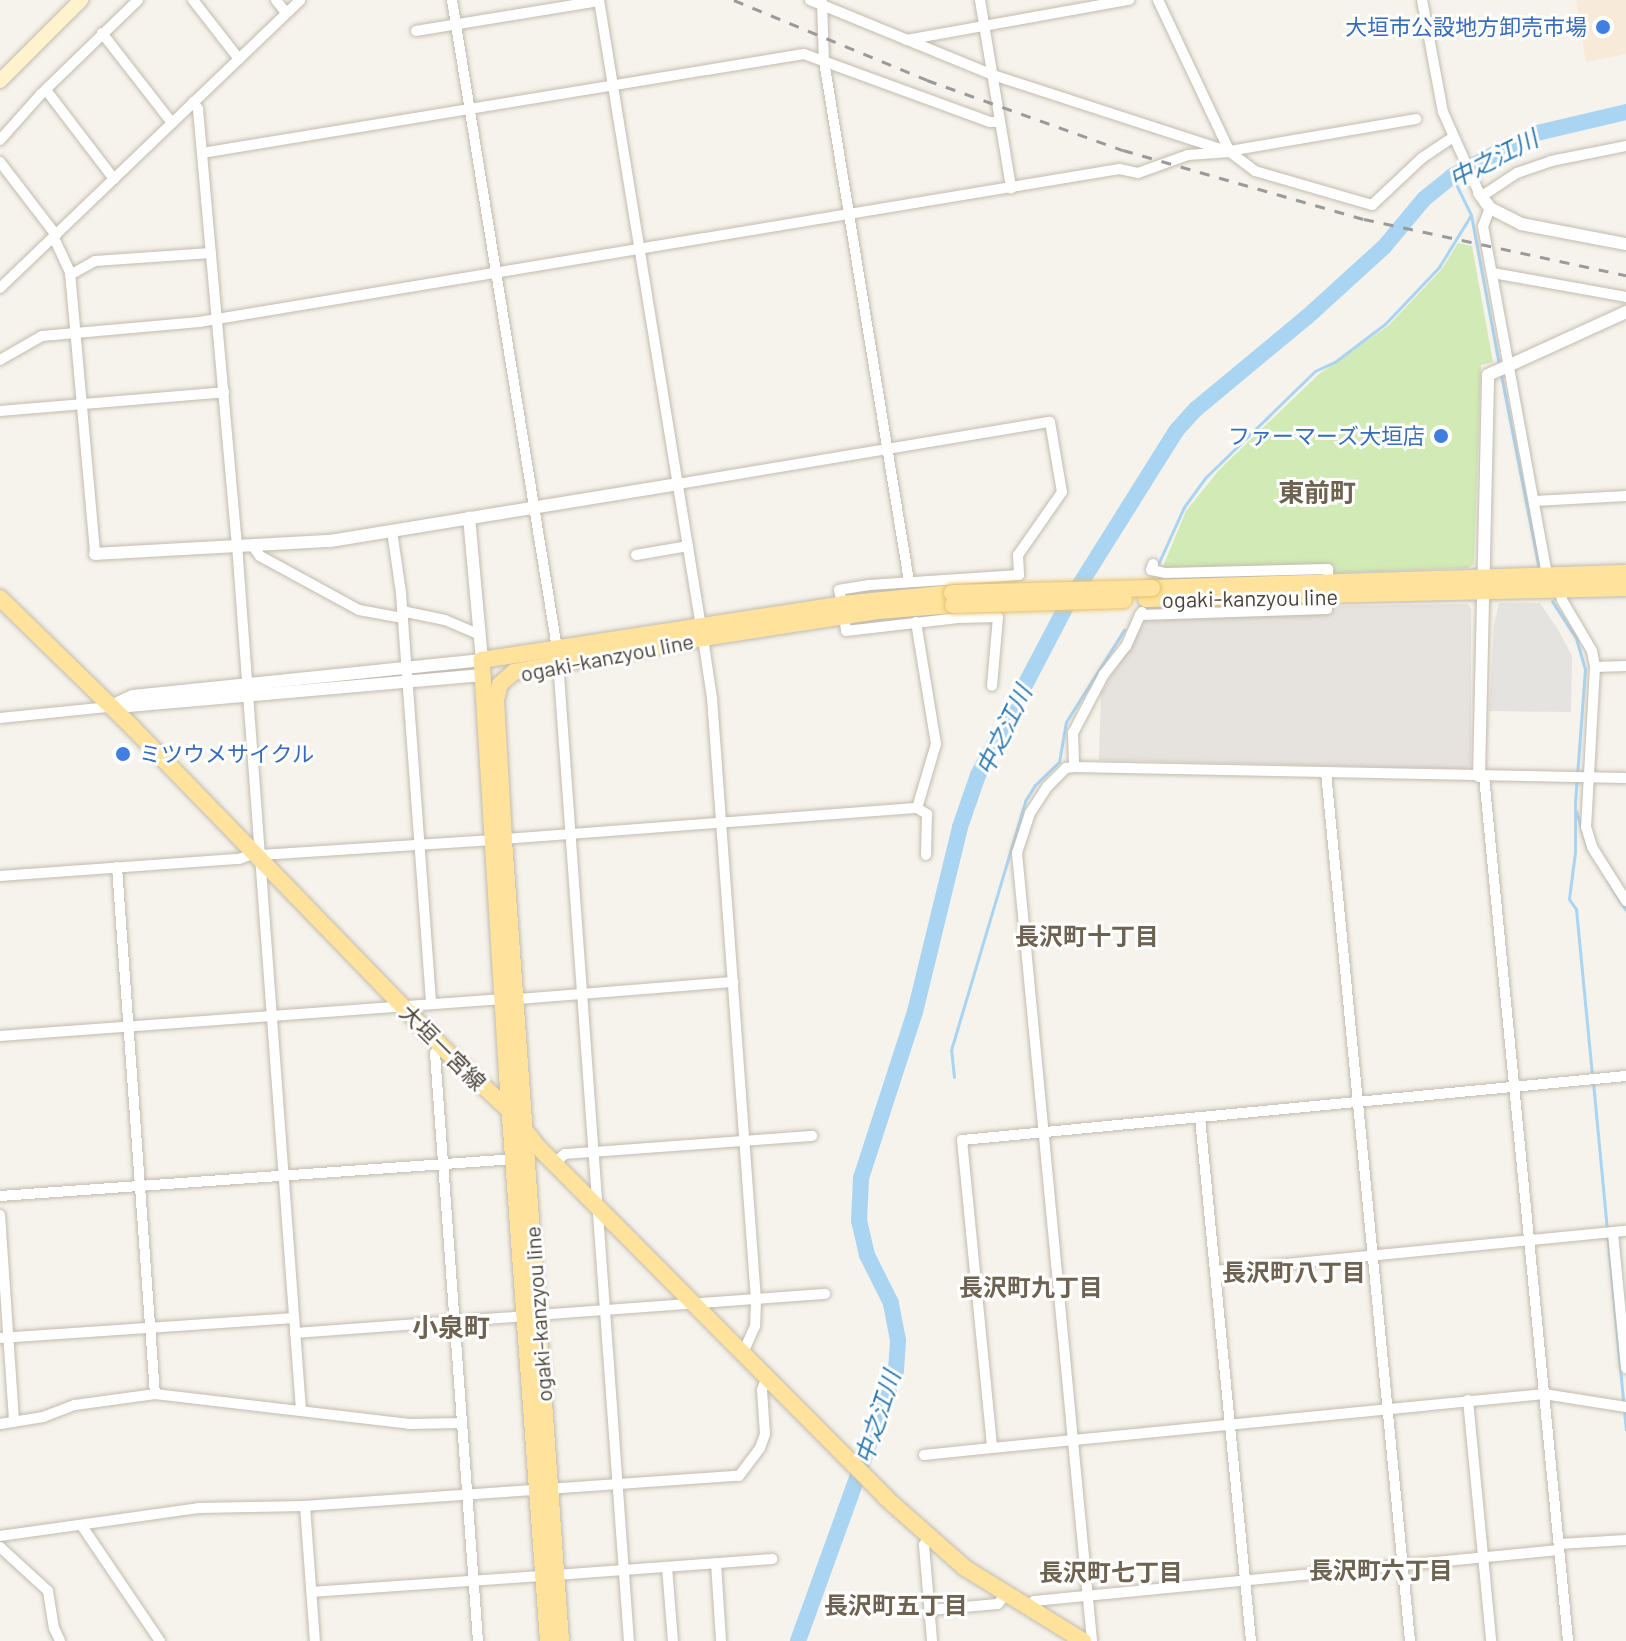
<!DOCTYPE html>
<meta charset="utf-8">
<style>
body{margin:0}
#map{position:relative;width:1626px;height:1641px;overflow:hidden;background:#f6f3ec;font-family:Barlow,"Noto Sans JP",sans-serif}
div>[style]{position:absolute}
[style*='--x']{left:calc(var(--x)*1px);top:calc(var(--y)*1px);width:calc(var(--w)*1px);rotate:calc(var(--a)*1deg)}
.commercial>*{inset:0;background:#f7ead8}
.industrial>*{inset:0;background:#e6e2dd}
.green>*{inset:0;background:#d2eab5}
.parking>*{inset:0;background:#e5e3e0}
.stream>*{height:3px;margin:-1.5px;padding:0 1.5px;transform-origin:1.5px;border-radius:1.5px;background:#a9d4f2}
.river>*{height:16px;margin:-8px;padding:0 8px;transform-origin:8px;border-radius:8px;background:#a9d4f2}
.roads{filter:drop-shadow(0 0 2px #c2bbae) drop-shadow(0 0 2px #c2bbae)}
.minor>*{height:10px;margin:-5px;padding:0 5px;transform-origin:5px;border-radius:5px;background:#fff}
.tertiary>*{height:12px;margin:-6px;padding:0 6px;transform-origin:6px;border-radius:6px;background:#fff}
.secondary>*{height:14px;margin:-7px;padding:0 7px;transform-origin:7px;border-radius:7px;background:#fff3cd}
.primary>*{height:16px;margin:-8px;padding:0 8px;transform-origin:8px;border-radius:8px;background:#ffe39c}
.rail>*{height:3px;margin-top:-1.5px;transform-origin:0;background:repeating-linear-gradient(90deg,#9a9a9a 0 10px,transparent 0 20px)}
.bridges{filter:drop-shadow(0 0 2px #e6c16a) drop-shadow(0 0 2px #e6c16a)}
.primary-bridge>*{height:16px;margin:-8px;padding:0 8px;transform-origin:8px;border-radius:8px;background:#ffe39c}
.dots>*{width:22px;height:22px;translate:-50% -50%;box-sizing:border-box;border:4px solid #fff;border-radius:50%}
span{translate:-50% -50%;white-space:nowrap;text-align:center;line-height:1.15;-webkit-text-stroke:6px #fff;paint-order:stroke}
.shop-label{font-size:22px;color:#366cbe}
.right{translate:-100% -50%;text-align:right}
.left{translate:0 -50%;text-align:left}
.street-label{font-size:22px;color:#4b4439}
.water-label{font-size:24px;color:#2e7ab2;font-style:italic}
.neighbourhood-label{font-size:24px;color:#6e6250;font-weight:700}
.quarter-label{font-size:26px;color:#6e6250;font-weight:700}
</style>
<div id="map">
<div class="commercial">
<div style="clip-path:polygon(1576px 0,1626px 0,1626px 54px,1586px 62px)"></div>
</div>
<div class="industrial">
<div style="clip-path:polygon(1467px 604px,1471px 608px,1471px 765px,1466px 769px,1099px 760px,1101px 693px,1145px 621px,1332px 613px,1332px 606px)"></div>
</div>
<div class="green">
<div style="clip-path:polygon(1458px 243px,1472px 246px,1493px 362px,1481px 365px,1474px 564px,1468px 568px,1334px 573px,1334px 565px,1162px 569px,1186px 511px,1219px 470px,1319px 374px,1388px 326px,1441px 270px)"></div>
</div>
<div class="parking">
<div style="clip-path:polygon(1499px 603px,1540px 603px,1559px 631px,1572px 656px,1571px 712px,1489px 711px,1494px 624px)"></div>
</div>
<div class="stream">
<div style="--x:1452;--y:176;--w:43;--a:64"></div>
<div style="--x:1471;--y:215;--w:152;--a:79.4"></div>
<div style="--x:1501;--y:375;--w:197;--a:78.9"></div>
<div style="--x:1159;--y:562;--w:60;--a:-65.6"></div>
<div style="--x:1184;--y:507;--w:37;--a:-54"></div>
<div style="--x:1206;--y:477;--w:152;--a:-44.2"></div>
<div style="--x:1315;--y:371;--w:23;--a:-25"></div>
<div style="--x:1336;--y:361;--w:61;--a:-37.1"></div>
<div style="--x:1385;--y:324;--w:79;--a:-46.5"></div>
<div style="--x:1439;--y:267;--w:61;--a:-58.4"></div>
<div style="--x:1552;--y:601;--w:44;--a:57"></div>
<div style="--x:1576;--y:638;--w:32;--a:74"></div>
<div style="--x:1585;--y:669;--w:133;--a:94.3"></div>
<div style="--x:1575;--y:802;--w:50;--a:90"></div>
<div style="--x:1575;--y:852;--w:47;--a:97.3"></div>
<div style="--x:1569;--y:899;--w:12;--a:55"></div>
<div style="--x:1576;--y:909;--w:167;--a:84.5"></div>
<div style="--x:1576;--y:811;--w:41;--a:72.9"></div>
<div style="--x:1607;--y:880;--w:36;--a:58"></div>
<div style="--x:954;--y:1077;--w:27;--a:-96"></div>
<div style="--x:951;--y:1050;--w:260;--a:-73.4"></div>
<div style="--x:1025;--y:801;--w:19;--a:-58"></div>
<div style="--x:1035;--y:785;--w:33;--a:-44"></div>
<div style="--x:1059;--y:762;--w:41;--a:-80.1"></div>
<div style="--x:1066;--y:722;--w:109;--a:-57.8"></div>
<div style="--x:1593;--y:1082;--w:349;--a:84.6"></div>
</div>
<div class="river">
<div style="--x:798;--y:1641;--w:288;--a:-70.1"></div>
<div style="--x:896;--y:1370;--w:30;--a:-86"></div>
<div style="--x:898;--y:1340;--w:38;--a:-101"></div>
<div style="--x:891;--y:1303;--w:54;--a:-116.6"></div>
<div style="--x:867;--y:1255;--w:35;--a:-103"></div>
<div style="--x:859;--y:1221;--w:43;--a:-87.3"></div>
<div style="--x:861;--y:1178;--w:175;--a:-72"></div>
<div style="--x:915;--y:1012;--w:190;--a:-76.3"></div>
<div style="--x:960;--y:827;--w:55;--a:-70.9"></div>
<div style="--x:978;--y:775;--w:192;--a:-62.4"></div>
<div style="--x:1067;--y:605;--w:205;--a:-57.9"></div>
<div style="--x:1176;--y:431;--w:30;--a:-48"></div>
<div style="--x:1196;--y:409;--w:144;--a:-39.7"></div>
<div style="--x:1307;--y:317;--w:104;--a:-42.3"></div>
<div style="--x:1384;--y:247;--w:62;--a:-50.2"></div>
<div style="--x:1424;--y:199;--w:36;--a:-39"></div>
<div style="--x:1452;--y:176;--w:91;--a:-27.4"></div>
<div style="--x:1533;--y:134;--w:96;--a:-13.3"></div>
</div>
<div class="roads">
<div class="minor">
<div style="--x:193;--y:0;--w:75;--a:52.1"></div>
<div style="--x:276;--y:0;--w:16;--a:52"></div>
<div style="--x:452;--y:0;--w:656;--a:80.8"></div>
<div style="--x:599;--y:0;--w:635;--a:80.76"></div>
<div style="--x:810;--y:0;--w:198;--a:22.3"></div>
<div style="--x:993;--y:75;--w:249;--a:18"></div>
<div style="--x:1230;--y:152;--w:31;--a:37"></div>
<div style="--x:1255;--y:171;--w:122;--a:16.2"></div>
<div style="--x:1372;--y:205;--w:69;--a:-43.2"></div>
<div style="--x:1422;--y:158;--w:37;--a:-34"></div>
<div style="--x:980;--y:0;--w:191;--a:80.6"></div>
<div style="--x:1158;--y:0;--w:168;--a:64.7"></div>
<div style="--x:1422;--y:0;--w:114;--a:79.4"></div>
<div style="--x:1443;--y:112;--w:89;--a:66"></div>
<div style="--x:822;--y:2;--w:59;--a:88.1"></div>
<div style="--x:824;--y:61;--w:527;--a:80.72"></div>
<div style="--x:416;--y:31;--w:185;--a:-9.3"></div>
<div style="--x:102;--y:33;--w:114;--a:52.1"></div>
<div style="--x:906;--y:40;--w:227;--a:-10.2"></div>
<div style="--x:46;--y:90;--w:112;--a:52.6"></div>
<div style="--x:193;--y:102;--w:9;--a:54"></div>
<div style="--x:198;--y:109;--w:438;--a:84.9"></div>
<div style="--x:237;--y:545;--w:868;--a:85.77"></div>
<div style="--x:0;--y:140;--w:62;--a:-48.3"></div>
<div style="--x:41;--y:94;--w:135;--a:-44.1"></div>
<div style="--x:1229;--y:151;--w:190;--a:-9.7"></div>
<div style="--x:202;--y:153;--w:610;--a:-9.34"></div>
<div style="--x:804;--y:54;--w:198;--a:20.1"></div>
<div style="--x:990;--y:122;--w:9;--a:0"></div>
<div style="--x:0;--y:162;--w:92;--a:52.5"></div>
<div style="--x:1482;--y:196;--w:42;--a:-33.3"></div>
<div style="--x:1517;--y:173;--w:36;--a:-19"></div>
<div style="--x:1551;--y:161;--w:76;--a:-11.3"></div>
<div style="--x:1490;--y:208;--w:19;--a:111"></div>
<div style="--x:1483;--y:226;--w:356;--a:79.6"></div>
<div style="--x:54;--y:238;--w:38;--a:65"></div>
<div style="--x:70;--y:272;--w:283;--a:84.9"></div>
<div style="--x:1493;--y:273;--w:135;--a:10.2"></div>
<div style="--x:70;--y:275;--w:29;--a:-29"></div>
<div style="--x:95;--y:261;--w:116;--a:-3.9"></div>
<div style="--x:0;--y:288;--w:416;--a:-43.8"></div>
<div style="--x:0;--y:360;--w:48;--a:-29.7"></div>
<div style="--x:42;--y:336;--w:158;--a:-5.1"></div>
<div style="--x:199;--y:322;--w:933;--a:-9.44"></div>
<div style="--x:1119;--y:169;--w:19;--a:12"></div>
<div style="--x:1138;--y:173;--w:53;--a:-19.8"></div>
<div style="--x:1188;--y:155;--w:42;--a:-4.1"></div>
<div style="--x:0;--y:411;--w:225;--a:-4.8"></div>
<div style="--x:678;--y:484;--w:377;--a:-9.5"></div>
<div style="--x:1050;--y:422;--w:71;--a:80.3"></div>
<div style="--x:1062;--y:492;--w:77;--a:124.9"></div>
<div style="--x:1018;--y:555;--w:20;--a:87"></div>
<div style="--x:1019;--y:575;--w:150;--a:176.2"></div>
<div style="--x:869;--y:585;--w:30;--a:171"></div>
<div style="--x:839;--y:590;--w:14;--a:78"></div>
<div style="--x:1535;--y:501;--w:91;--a:-3.1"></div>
<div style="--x:392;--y:531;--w:63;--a:81.7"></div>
<div style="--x:401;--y:593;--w:411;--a:85.8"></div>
<div style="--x:252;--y:545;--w:14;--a:54"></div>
<div style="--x:260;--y:556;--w:113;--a:28.6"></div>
<div style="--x:359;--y:610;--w:45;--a:10.3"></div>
<div style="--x:636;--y:555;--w:53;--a:-9.8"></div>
<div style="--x:1153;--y:564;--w:6;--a:108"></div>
<div style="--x:1151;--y:570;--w:14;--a:12"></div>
<div style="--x:1165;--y:573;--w:163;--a:-1.4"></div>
<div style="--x:1328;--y:569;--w:14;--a:90"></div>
<div style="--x:1560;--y:591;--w:9;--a:77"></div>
<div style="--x:1562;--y:600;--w:59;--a:59.5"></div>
<div style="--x:1592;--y:651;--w:16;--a:79"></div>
<div style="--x:1595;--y:667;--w:160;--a:93.2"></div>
<div style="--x:1586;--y:827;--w:21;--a:73"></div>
<div style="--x:1592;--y:847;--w:64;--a:57.8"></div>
<div style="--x:402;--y:611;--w:44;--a:11.8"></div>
<div style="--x:445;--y:620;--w:38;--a:23"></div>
<div style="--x:1142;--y:612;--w:4;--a:124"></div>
<div style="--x:1140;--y:615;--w:187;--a:-1.8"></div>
<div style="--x:1327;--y:609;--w:13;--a:-90"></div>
<div style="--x:1140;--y:615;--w:34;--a:114"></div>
<div style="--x:1126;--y:646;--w:36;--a:128"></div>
<div style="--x:1104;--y:674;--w:67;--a:117.7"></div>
<div style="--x:1073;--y:733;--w:34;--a:88"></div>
<div style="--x:1074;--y:767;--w:552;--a:1.14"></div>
<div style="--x:844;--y:616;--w:15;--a:82"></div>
<div style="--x:846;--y:631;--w:113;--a:-6.6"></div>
<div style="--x:958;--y:618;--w:40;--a:-1.4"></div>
<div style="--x:998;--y:617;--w:69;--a:95"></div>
<div style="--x:916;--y:622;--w:124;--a:80.7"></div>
<div style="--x:936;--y:744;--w:67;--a:106.5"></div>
<div style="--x:917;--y:808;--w:12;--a:31"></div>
<div style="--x:927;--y:814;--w:41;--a:91.4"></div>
<div style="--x:703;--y:638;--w:61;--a:81.5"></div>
<div style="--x:712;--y:698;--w:604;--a:85.82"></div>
<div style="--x:756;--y:1300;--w:26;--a:92"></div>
<div style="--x:755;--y:1326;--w:30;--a:114"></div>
<div style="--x:1595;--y:667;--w:31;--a:-2"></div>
<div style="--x:559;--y:675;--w:969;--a:85.86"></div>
<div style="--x:0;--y:718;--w:110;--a:-5.8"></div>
<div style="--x:1074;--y:767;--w:8;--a:173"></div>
<div style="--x:1066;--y:768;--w:27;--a:135"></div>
<div style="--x:1047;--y:787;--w:31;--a:123"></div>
<div style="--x:1030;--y:813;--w:42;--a:108"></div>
<div style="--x:1017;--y:853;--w:792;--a:84.56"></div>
<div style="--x:1326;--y:772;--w:873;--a:84.48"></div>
<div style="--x:1484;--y:776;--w:869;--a:84.45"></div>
<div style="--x:504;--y:839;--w:414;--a:-4.3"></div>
<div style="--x:261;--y:855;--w:232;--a:-3.7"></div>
<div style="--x:117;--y:867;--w:528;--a:85.88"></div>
<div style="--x:0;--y:876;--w:240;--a:-4.1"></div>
<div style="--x:239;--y:859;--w:15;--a:-20"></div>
<div style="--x:517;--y:999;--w:217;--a:-4.5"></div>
<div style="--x:0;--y:1036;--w:504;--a:-4.21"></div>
<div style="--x:441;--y:1046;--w:9;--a:131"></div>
<div style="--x:435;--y:1053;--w:590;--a:85.82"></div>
<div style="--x:1626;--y:1076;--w:667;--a:174.49"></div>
<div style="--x:962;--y:1140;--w:309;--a:84.4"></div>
<div style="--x:992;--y:1448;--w:555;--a:-5.59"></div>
<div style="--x:1544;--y:1394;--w:83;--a:9"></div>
<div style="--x:1200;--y:1118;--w:525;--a:84.43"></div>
<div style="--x:554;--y:1163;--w:14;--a:-39"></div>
<div style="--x:565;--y:1154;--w:248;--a:-4.2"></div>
<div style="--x:0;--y:1196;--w:516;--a:-4.11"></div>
<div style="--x:0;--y:1215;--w:207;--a:86.1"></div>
<div style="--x:1613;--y:1233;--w:136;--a:84.5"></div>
<div style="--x:1215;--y:1271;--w:413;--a:-5.6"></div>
<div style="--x:537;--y:1315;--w:289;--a:-4.2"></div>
<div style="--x:295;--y:1333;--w:231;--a:-4.2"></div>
<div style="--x:0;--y:1338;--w:295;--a:-3.9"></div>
<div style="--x:1468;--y:1400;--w:242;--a:84.5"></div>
<div style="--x:0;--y:1424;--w:44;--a:-9.2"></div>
<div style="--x:43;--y:1417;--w:34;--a:-21"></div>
<div style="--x:75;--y:1405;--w:81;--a:-7.8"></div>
<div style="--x:155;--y:1394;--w:256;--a:6.7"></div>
<div style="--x:409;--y:1424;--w:53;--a:-1.1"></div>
<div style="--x:924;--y:1455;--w:68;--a:-5.9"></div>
<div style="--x:305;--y:1506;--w:135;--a:85.8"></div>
<div style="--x:82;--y:1526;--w:139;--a:55.9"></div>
<div style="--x:0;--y:1536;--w:200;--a:-8"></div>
<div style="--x:198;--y:1508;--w:107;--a:-1.1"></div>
<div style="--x:305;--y:1506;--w:435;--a:-4"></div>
<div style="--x:739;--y:1476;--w:35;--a:-53"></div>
<div style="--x:760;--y:1448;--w:15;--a:-70"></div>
<div style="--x:765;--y:1434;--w:44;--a:-93.9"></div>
<div style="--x:762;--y:1390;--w:15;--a:-70"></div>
<div style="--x:928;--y:1538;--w:8;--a:120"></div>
<div style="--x:924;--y:1545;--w:96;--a:85.2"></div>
<div style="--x:1559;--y:1544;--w:67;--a:-3.4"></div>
<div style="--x:0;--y:1547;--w:65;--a:42.5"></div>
<div style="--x:48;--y:1591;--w:37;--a:81"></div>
<div style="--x:54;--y:1628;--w:14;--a:65"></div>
<div style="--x:716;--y:1563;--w:78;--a:86.3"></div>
<div style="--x:667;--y:1567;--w:74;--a:85.4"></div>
<div style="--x:556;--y:1575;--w:217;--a:-4.2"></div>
<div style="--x:312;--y:1592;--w:232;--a:-4"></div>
<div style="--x:1028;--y:1609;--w:10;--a:-53"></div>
<div style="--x:1034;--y:1601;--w:527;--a:-5.55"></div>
<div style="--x:930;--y:1610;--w:68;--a:-5"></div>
<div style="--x:998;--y:1604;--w:11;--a:-52"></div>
</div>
<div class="tertiary">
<div style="--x:1479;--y:193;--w:19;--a:54"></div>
<div style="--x:1490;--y:208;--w:35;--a:27"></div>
<div style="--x:1521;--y:224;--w:107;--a:10.8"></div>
<div style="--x:95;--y:554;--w:235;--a:-3.2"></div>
<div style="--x:330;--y:541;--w:353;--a:-9.3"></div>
<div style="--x:109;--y:707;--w:26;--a:-25"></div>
<div style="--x:133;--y:696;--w:351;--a:-5.9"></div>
<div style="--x:482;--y:660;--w:143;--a:-95.2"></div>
<div style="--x:117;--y:707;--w:367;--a:-5"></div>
<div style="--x:1479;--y:776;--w:401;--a:-88.7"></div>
<div style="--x:1488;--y:375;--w:152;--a:-24.5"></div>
</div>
<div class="secondary">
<div style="--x:0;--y:81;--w:115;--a:-45"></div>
</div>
<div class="primary">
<div style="--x:1152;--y:588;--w:474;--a:-1.8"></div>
<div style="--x:0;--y:598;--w:186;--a:44.3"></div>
<div style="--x:133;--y:728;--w:448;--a:45.9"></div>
<div style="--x:445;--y:1050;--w:91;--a:43.2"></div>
<div style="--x:511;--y:1112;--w:43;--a:52.6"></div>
<div style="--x:537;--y:1146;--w:494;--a:45.2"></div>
<div style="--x:885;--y:1497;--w:107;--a:41.6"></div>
<div style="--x:965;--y:1568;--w:139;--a:31.7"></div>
<div style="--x:1146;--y:599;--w:480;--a:-1.3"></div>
<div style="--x:548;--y:1641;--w:568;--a:-94.14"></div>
<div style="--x:507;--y:1074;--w:415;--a:-93.5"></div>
<div style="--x:482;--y:660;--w:364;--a:-8.8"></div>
<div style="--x:842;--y:604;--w:111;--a:-5.7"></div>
<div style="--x:561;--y:1641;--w:804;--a:-94.07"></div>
<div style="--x:504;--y:839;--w:139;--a:-93.3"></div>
<div style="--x:496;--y:700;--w:16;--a:-76"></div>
<div style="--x:500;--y:684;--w:18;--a:-41"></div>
<div style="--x:514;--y:672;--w:192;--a:-10.2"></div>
<div style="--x:703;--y:638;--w:176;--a:-8.8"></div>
<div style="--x:877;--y:611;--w:76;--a:-4.5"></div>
</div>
</div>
<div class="rail">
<div style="--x:734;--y:0;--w:209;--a:22.5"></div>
<div style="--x:927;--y:80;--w:208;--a:19.7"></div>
<div style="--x:1123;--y:150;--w:251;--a:16"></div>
<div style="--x:1364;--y:219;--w:268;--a:12.1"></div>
</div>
<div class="bridges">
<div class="primary-bridge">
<div style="--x:952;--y:593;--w:200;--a:-1.4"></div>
<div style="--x:953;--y:605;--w:171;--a:-1.7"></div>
</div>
</div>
<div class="dots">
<div style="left:1603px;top:27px;background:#3f7fe0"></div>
<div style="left:1441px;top:436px;background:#3f7fe0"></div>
<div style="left:123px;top:754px;background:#3f7fe0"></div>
</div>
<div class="shop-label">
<span class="right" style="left:1587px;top:27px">大垣市公設地方卸売市場</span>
<span class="right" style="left:1425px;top:436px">ファーマーズ大垣店</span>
<span class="left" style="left:139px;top:754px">ミツウメサイクル</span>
</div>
<div class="street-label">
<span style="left:1250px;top:598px;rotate:-1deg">ogaki-kanzyou line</span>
<span style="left:607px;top:657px;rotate:-11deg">ogaki-kanzyou line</span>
<span style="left:443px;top:1047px;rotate:45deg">大垣一宮線</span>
<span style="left:538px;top:1314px;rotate:-94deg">ogaki-kanzyou line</span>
</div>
<div class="water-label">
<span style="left:1493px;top:158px;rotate:-27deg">中之江川</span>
<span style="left:1003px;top:730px;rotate:-64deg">中之江川</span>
<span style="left:877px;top:1417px;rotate:-72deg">中之江川</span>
</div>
<div class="neighbourhood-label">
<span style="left:1087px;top:936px">長沢町十丁目</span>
<span style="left:1294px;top:1272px">長沢町八丁目</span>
<span style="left:1031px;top:1287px">長沢町九丁目</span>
<span style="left:1381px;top:1570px">長沢町六丁目</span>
<span style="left:1111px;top:1572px">長沢町七丁目</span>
<span style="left:896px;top:1605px">長沢町五丁目</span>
</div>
<div class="quarter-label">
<span style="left:1317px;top:492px">東前町</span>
<span style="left:451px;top:1327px">小泉町</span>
</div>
</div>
